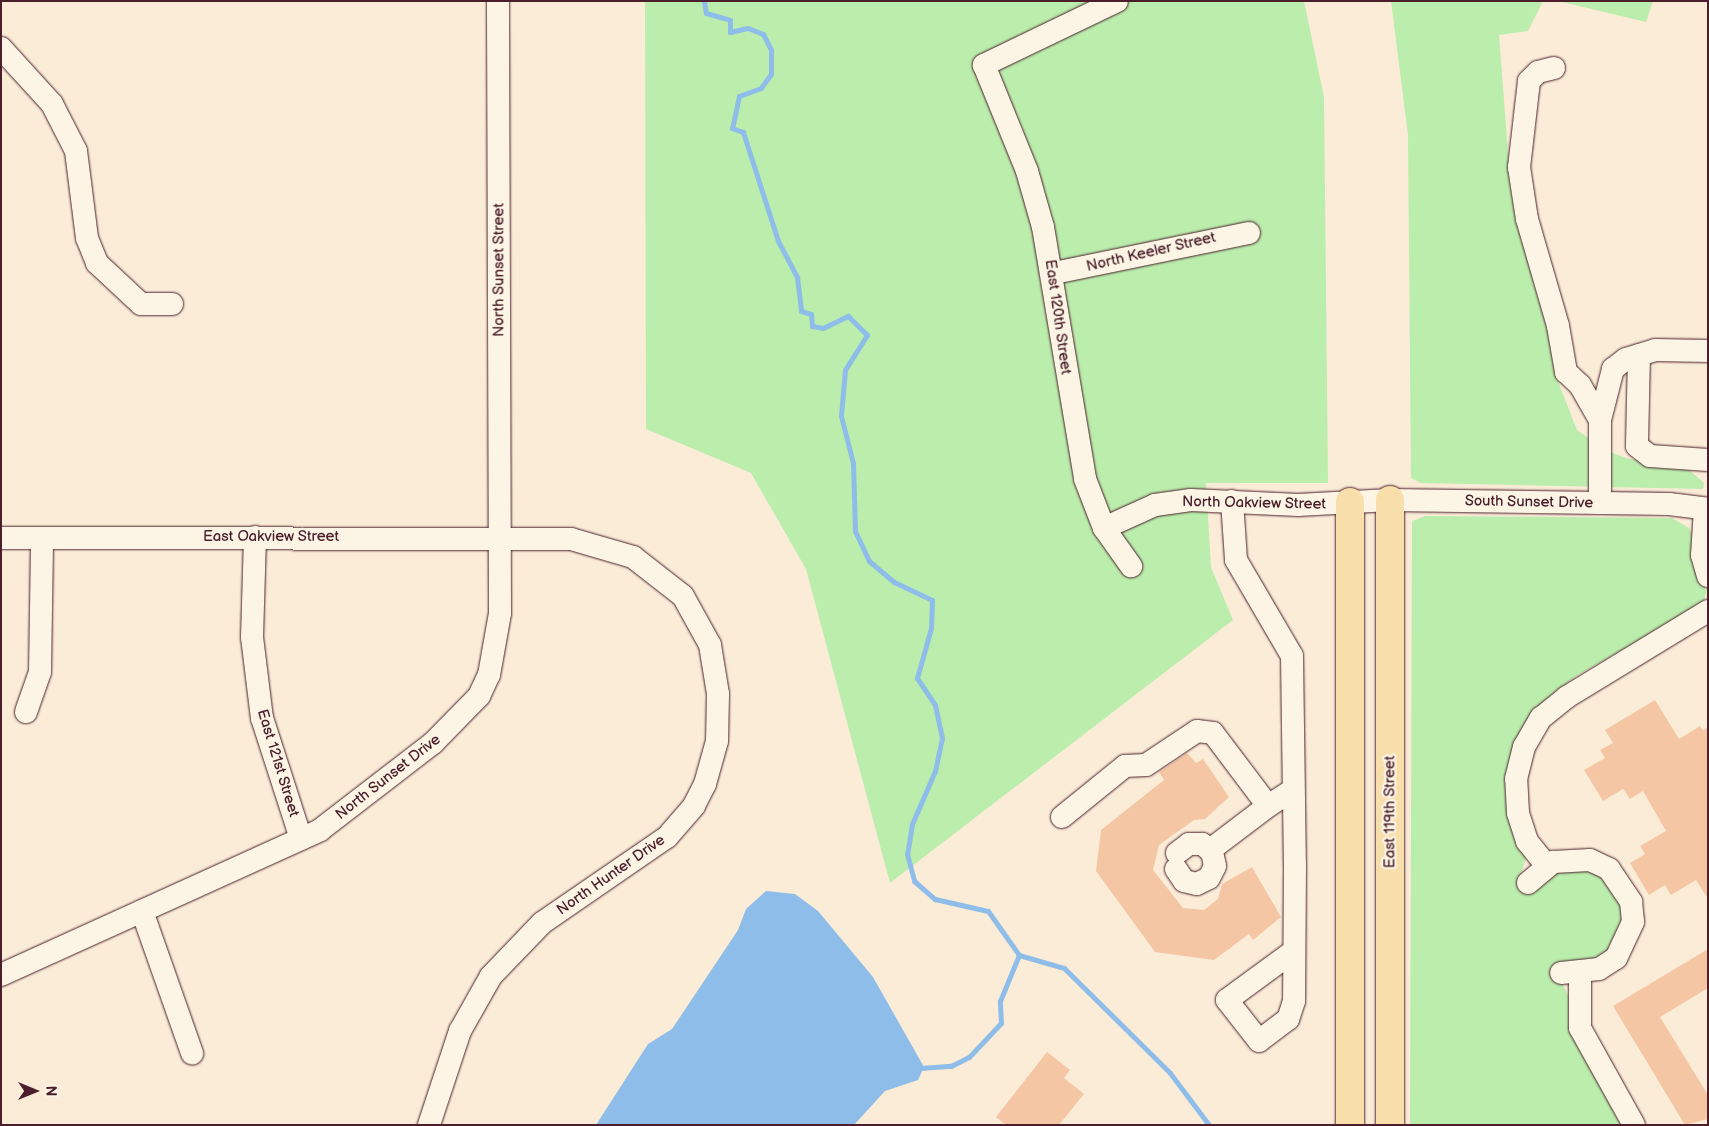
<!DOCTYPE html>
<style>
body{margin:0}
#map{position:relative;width:1709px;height:1126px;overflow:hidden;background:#fbecd8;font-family:"Balsamiq Sans",sans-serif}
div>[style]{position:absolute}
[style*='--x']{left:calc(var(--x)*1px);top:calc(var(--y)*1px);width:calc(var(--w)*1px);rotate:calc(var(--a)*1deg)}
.green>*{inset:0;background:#bbedad}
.water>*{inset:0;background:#8fbde9}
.stream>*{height:5px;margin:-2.5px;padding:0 2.5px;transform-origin:2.5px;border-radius:2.5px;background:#8fbde9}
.building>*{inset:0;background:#f5c6a4}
.roads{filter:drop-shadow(0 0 1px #4a1f2b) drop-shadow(0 0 1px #4a1f2b)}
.minor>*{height:22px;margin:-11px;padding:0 11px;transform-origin:11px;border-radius:11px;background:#fcf5e5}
.major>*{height:28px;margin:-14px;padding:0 14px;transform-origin:14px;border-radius:14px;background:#f8deab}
span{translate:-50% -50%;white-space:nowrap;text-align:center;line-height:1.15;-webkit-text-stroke:4.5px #fcf5e5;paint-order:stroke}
.street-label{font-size:15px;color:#4a1f2b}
.frame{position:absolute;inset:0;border:2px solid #4a1f2b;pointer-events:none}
.north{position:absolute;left:10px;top:1066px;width:50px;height:50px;-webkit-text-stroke:4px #fcf5e5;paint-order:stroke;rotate:90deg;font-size:14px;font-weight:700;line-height:20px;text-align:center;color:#4a1f2b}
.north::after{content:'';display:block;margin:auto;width:18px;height:22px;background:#4a1f2b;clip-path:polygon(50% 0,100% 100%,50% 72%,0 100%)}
</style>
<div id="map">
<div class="green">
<div style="clip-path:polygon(645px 1px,1304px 1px,1324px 97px,1328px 483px,1206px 483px,1211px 567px,1233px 620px,890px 883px,806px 569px,751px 473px,646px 429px)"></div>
<div style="clip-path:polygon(1391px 1px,1543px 1px,1528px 31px,1499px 35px,1511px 191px,1552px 324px,1557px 379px,1577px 430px,1607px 451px,1629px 459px,1686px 467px,1704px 483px,1703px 489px,1421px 483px,1411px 478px,1408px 135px)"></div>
<div style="clip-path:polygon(1558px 1px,1653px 1px,1646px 22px)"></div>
<div style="clip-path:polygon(1425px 516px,1672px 518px,1689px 528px,1694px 541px,1696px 571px,1707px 591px,1702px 605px,1576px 676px,1554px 694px,1515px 750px,1527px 854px,1520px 878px,1583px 869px,1606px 879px,1621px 901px,1622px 926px,1611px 951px,1561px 980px,1625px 1125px,1410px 1125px,1412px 521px)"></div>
</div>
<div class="water">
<div style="clip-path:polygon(766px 891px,795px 894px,818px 911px,873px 977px,924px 1067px,918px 1080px,885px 1091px,854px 1125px,596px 1125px,648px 1044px,672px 1029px,738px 930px,746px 909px)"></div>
</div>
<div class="stream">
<div style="--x:704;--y:1;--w:12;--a:81"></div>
<div style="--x:706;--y:13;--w:25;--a:16"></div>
<div style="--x:730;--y:20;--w:12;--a:90"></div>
<div style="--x:730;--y:32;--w:18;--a:-13"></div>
<div style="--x:748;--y:28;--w:16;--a:22"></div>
<div style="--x:763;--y:34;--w:18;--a:63"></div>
<div style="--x:771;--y:50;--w:24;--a:90"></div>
<div style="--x:771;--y:74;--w:17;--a:126"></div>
<div style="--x:761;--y:88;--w:23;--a:160"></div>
<div style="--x:739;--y:96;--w:33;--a:102"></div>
<div style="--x:732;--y:128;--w:12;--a:20"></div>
<div style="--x:743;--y:132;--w:114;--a:72.2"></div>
<div style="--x:778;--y:241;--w:41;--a:62.2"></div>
<div style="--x:797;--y:277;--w:34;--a:83"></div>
<div style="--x:801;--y:311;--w:10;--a:17"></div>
<div style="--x:811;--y:314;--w:12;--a:85"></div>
<div style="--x:812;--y:326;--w:11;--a:10"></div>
<div style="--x:823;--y:328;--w:28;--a:-26"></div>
<div style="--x:848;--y:316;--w:27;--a:45"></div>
<div style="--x:867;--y:335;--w:41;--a:122.2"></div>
<div style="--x:845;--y:370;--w:46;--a:95"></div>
<div style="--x:841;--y:416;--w:49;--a:75.7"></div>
<div style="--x:853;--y:463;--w:68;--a:88.3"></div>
<div style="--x:855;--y:531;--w:33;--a:65"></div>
<div style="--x:869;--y:561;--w:33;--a:40"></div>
<div style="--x:894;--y:582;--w:42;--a:25.3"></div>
<div style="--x:932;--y:600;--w:28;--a:92"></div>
<div style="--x:931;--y:628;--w:52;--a:105.6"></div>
<div style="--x:917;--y:678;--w:32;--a:56"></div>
<div style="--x:935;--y:705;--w:34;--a:78"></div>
<div style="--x:942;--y:738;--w:34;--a:102"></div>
<div style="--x:935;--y:771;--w:58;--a:113.5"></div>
<div style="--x:912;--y:824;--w:30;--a:99"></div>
<div style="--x:907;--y:854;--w:28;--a:75"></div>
<div style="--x:914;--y:881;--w:28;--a:41"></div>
<div style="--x:935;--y:899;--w:54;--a:12.8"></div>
<div style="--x:988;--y:911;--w:54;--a:54.8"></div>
<div style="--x:1019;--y:955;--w:47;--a:16.1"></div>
<div style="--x:1064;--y:968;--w:149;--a:44.7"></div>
<div style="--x:1170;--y:1073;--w:65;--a:53.1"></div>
<div style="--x:920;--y:1068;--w:31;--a:-4"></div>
<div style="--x:951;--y:1066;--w:20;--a:-27"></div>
<div style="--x:969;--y:1057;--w:47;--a:-46.7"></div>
<div style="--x:1001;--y:1023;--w:22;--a:-93"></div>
<div style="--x:1000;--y:1001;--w:50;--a:-67.6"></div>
</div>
<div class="building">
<div style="clip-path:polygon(1655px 700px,1679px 739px,1700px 726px,1703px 730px,1708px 727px,1708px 899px,1696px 880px,1671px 895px,1665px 885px,1649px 895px,1630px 863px,1645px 854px,1640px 846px,1666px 831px,1643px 791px,1630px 799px,1623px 789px,1603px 801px,1584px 770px,1605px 758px,1600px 750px,1613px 743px,1605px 730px)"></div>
<div style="clip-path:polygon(1187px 753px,1196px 763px,1203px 759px,1229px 797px,1205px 819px,1194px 820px,1159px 845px,1153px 870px,1183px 908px,1204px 910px,1218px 899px,1222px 884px,1252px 867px,1281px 917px,1253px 940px,1249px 934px,1214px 960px,1155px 952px,1096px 871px,1101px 830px,1164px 780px,1159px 772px)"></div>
<div style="clip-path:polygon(1708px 949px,1708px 988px,1660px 1017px,1708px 1095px,1708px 1119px,1685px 1125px,1613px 1006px)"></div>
<div style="clip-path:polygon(1047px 1052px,1070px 1070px,1064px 1078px,1084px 1094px,1059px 1125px,1006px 1125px,996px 1117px)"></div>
</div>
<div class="roads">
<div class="minor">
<div style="--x:1117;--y:1;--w:148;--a:154.3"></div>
<div style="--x:984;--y:65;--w:114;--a:67.9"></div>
<div style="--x:1027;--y:171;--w:58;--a:74.1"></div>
<div style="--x:1043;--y:227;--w:255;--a:80.5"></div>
<div style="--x:1085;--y:479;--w:53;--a:68.8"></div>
<div style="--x:1104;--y:528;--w:47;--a:54.6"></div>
<div style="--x:1;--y:48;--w:76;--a:47.7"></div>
<div style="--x:52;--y:104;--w:53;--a:62.9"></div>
<div style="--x:76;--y:151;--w:88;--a:82.8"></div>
<div style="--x:87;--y:238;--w:27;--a:68"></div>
<div style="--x:97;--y:263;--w:60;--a:43"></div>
<div style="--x:141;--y:304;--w:31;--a:0"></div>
<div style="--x:1554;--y:68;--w:16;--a:166"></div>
<div style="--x:1538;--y:72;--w:13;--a:135"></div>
<div style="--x:1529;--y:81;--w:87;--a:96.6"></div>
<div style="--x:1519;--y:167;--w:53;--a:81.3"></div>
<div style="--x:1527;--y:219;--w:111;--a:73.8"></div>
<div style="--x:1558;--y:326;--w:47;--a:80.1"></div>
<div style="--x:1566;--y:372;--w:19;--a:43"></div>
<div style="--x:1580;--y:385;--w:40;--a:60.3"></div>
<div style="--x:1600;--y:420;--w:83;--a:90"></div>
<div style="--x:1054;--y:273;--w:199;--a:-11.6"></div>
<div style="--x:1639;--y:355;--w:91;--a:91.3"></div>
<div style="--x:1637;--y:446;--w:16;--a:38"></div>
<div style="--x:1650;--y:456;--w:58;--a:3.9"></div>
<div style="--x:1600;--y:420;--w:53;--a:-75.7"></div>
<div style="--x:1613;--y:369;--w:16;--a:-38"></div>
<div style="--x:1626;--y:359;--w:30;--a:-17"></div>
<div style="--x:1655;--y:350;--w:53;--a:1.1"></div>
<div style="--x:1232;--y:501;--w:59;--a:86.1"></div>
<div style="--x:1236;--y:560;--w:111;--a:59.7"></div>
<div style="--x:1292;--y:656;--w:210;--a:89.2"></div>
<div style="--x:1295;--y:866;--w:135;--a:90.4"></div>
<div style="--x:1294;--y:1001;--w:19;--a:108"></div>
<div style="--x:1288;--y:1019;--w:36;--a:143"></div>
<div style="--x:1259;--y:1041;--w:52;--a:-128"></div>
<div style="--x:1227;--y:1000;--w:83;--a:-36.2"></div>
<div style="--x:1705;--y:509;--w:46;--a:93.7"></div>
<div style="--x:1702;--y:555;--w:22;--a:74"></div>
<div style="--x:1104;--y:528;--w:56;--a:-24.3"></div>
<div style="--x:1155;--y:505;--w:36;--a:-8"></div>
<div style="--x:1191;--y:500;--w:107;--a:2.7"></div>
<div style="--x:1298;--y:505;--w:92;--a:-3.1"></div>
<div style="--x:1390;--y:500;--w:279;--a:0.8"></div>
<div style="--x:1669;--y:504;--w:39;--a:7"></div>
<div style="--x:255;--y:537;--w:100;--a:91.7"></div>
<div style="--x:252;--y:637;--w:82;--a:83"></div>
<div style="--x:262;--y:718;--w:127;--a:72.1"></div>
<div style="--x:1;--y:538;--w:570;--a:0.1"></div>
<div style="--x:571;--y:539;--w:65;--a:16.2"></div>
<div style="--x:633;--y:557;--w:63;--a:38"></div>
<div style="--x:683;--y:596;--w:56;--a:61.1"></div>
<div style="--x:710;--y:645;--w:50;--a:80.7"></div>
<div style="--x:718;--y:694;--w:47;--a:91.2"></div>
<div style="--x:717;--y:741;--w:45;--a:105.6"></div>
<div style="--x:705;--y:784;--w:25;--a:117"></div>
<div style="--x:694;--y:806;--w:41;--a:131.1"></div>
<div style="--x:667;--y:837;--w:152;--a:145.5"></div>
<div style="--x:542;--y:923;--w:74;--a:133.9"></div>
<div style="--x:491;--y:976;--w:63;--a:119.4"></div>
<div style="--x:460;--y:1031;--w:99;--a:108.3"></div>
<div style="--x:26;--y:712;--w:42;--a:-70.7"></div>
<div style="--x:40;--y:672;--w:134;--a:-89.1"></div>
<div style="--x:1062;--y:817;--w:81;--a:-39"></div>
<div style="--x:1125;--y:766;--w:21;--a:-3"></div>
<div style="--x:1146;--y:765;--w:61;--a:-33.7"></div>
<div style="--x:1197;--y:731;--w:16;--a:7"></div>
<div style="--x:1213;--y:733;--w:91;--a:53"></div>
<div style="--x:1268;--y:806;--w:30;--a:-33"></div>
<div style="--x:1210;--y:850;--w:73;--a:-37.2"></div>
<div style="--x:1547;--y:866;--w:32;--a:-129"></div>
<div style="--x:1527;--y:841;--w:29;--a:-108"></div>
<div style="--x:1518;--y:813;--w:34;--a:-93"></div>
<div style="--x:1516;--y:779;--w:33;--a:-76"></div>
<div style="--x:1524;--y:747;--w:34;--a:-60"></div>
<div style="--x:1541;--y:718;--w:33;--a:-39"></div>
<div style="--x:1567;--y:697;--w:165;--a:-31.4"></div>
<div style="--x:1176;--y:869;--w:14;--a:56"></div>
<div style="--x:1184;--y:881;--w:13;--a:13"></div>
<div style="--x:1197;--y:884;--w:13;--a:-27"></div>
<div style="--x:1209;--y:878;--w:13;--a:-63"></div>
<div style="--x:1215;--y:866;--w:14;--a:-102"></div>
<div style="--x:1212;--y:852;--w:13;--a:-141"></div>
<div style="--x:1202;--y:844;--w:13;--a:180"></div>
<div style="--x:1189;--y:844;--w:15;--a:143"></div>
<div style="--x:1528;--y:883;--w:33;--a:-40"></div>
<div style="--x:1553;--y:862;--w:37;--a:-3"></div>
<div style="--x:1590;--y:860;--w:21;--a:25"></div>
<div style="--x:1609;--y:869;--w:40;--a:56"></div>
<div style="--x:1631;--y:902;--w:20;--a:84"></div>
<div style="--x:1633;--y:922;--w:40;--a:115"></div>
<div style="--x:1616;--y:958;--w:20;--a:147"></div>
<div style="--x:1599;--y:969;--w:38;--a:174"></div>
<div style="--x:142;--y:911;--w:151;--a:70.6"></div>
<div style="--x:1580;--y:974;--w:54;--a:90"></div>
<div style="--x:1580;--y:1028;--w:111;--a:60.9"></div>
<div style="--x:1;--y:975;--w:350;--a:-24.4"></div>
<div style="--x:320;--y:830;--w:143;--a:-37.6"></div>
<div style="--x:433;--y:743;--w:66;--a:-45.6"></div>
<div style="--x:479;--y:696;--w:23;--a:-65"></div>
<div style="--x:489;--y:675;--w:63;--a:-79.9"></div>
<div style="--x:500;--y:613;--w:612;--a:-90.19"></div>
</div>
<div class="major">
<div style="--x:1350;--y:1125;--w:623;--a:-90"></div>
<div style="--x:1390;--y:1125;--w:625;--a:-90"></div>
</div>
</div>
<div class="street-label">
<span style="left:1151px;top:252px;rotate:-13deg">North Keeler Street</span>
<span style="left:499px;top:270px;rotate:-90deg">North Sunset Street</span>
<span style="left:1058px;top:317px;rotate:82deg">East 120th Street</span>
<span style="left:1529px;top:502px;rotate:1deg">South Sunset Drive</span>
<span style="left:1254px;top:503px;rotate:1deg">North Oakview Street</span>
<span style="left:271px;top:537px">East Oakview Street</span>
<span style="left:278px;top:763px;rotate:73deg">East 121st Street</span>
<span style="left:388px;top:777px;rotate:-38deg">North Sunset Drive</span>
<span style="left:1390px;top:812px;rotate:-90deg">East 119th Street</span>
<span style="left:611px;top:875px;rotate:-35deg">North Hunter Drive</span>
</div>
<div class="frame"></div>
<div class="north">N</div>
</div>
